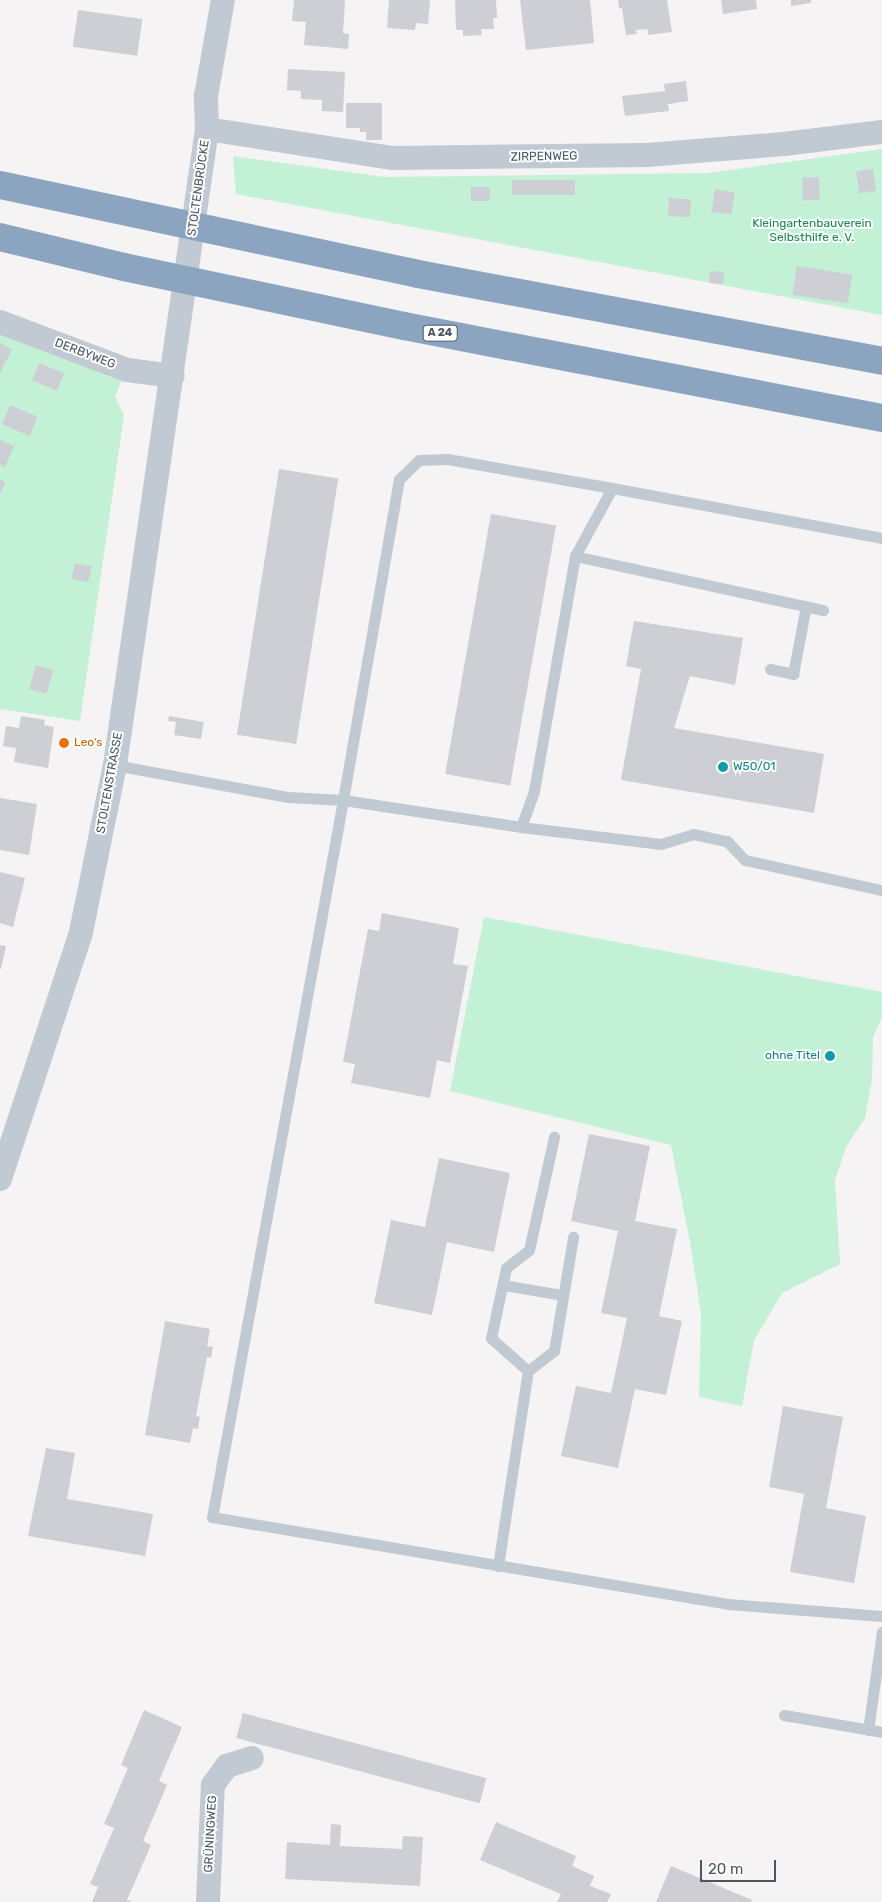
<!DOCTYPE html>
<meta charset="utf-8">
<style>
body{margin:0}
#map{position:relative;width:882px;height:1902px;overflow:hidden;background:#f5f3f3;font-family:Rubik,sans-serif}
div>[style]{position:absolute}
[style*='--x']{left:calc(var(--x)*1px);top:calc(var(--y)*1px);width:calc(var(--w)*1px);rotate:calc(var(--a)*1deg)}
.green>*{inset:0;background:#c3f1d5}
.building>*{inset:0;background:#cdcfd5;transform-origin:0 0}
.lane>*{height:11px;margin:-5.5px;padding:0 5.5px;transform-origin:5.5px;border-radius:5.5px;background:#c1cad2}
.street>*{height:24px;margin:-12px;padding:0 12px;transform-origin:12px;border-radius:12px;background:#c1cad2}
.highway>*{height:28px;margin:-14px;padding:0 14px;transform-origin:14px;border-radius:14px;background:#8ba5c1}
.dots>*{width:14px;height:14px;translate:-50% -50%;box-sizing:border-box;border:2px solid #fff;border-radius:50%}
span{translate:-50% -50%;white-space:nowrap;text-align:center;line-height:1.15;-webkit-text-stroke:4px #fff;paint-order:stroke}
.shield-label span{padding:1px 4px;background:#fff;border:1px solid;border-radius:4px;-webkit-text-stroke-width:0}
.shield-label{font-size:11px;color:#4a5661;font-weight:700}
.street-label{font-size:12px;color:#4a5661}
.park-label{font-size:12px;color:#17864f}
.food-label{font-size:12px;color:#c56008}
.left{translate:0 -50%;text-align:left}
.culture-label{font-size:12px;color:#0d838f}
.right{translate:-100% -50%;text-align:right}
.scale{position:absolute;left:700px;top:1860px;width:76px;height:22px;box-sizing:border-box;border:2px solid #4a5661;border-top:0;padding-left:6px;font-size:15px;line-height:18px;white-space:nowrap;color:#4a5661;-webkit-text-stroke:4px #fff;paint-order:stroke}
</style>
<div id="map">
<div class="green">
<div style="clip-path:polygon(882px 149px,882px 315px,236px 194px,233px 156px,384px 177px,708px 173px)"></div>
<div style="clip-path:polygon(0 331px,122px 380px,115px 397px,124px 415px,80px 721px,0 709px)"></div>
<div style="clip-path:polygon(484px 917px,882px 992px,882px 1016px,873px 1038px,872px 1079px,865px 1118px,846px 1147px,835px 1180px,840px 1264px,782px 1293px,754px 1340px,742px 1406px,699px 1397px,701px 1313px,690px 1242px,671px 1145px,450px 1091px)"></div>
</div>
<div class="building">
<div style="clip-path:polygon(294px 0,345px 0,343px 33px,349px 34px,348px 49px,304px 45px,306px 22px,292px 21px)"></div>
<div style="clip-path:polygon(389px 0,430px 0,428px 24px,416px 23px,415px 30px,387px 28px)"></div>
<div style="clip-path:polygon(455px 0,496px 0,497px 18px,493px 18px,494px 29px,481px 29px,482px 35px,463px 36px,463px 30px,456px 30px)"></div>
<div style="clip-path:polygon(520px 0,590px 0,594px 43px,526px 50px)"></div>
<div style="clip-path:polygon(618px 0,667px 0,672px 32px,648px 35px,648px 29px,636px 30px,637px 34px,626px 35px,622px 8px,619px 8px)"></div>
<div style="clip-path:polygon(721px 0,756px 0,757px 9px,723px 14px)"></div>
<div style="clip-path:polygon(791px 0,811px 0,811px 3px,791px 6px)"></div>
<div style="left:78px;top:10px;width:65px;height:37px;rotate:8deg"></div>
<div style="clip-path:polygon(288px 69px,345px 72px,343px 112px,322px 111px,322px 100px,301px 99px,301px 91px,287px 90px)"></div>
<div style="clip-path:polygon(686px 81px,688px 101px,668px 104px,669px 111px,625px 116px,622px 96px,665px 91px,664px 84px)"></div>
<div style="clip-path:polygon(346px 103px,382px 103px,382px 140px,366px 140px,366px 132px,360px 132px,360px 128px,346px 128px)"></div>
<div style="left:873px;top:169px;width:22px;height:17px;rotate:82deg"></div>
<div style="left:819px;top:177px;width:23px;height:17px;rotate:88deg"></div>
<div style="left:512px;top:180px;width:63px;height:15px"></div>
<div style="left:471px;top:187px;width:19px;height:14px"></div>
<div style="left:715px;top:189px;width:20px;height:23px;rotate:9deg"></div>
<div style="left:669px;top:198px;width:22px;height:18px;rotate:3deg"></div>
<div style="left:797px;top:266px;width:56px;height:29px;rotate:9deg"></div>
<div style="left:710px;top:271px;width:14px;height:12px;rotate:4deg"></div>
<div style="clip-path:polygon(0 343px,12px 349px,0 373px)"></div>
<div style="left:39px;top:363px;width:27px;height:19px;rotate:22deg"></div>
<div style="left:10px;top:405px;width:30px;height:21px;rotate:23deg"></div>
<div style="clip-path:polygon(0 440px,14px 446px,5px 467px,0 465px)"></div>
<div style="left:279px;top:469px;width:60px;height:269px;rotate:9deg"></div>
<div style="clip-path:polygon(0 479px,5px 482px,0 495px)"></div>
<div style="left:491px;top:514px;width:66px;height:264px;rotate:10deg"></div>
<div style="left:75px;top:563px;width:17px;height:16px;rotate:13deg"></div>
<div style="clip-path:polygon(634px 621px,743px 638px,735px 685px,690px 676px,674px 728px,824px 754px,814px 813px,621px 780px,641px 669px,626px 666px)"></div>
<div style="left:36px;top:665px;width:18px;height:25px;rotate:16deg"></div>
<div style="clip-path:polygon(21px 716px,45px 720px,44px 725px,54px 727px,48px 768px,14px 762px,16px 748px,3px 746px,6px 726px,19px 728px)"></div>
<div style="clip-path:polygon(169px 716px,204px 722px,201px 739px,174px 735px,176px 722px,168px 721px)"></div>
<div style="clip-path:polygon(0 798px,37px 804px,29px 855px,0 850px)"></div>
<div style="clip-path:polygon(0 872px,25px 878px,13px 927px,0 923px)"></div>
<div style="clip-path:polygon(382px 913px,459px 928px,453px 964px,468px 966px,450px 1063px,437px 1060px,430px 1098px,351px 1083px,355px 1064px,343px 1062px,368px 929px,379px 931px)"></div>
<div style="clip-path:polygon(0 945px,6px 946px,1px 969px,0 969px)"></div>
<div style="clip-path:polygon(589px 1134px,650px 1146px,635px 1221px,677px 1229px,659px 1316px,682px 1321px,666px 1395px,635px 1389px,618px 1468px,561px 1456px,576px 1386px,611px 1393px,627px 1318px,601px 1313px,618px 1231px,571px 1221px)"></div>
<div style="clip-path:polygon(439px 1158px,510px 1173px,494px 1252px,447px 1242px,432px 1315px,374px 1303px,391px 1220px,425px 1227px)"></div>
<div style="clip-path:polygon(165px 1321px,210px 1329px,207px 1346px,213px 1347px,211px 1358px,207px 1357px,196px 1416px,200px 1417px,198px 1429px,193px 1428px,190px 1443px,145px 1435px)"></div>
<div style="clip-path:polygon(783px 1406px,843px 1417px,826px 1508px,866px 1516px,854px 1583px,790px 1572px,804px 1494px,769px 1487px)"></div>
<div style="clip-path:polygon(46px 1448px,75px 1453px,67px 1499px,153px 1514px,145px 1556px,28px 1536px)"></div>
<div style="clip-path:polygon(144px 1710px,182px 1727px,159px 1781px,167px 1785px,143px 1841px,151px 1845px,127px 1900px,133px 1902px,92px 1902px,98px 1887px,90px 1884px,114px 1828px,104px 1824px,128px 1768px,121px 1765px)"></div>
<div style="left:243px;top:1713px;width:252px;height:26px;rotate:15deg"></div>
<div style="clip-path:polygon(496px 1822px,576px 1856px,572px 1866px,594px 1876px,590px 1886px,611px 1894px,607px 1902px,557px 1902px,561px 1894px,480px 1860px)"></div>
<div style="clip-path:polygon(331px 1824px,341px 1825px,340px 1846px,402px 1849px,403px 1836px,423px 1837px,420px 1886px,285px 1879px,287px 1842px,330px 1845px)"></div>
<div style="clip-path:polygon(671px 1866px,752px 1900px,751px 1902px,656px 1902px)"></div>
</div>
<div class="lane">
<div style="--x:612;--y:488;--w:275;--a:10.5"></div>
<div style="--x:575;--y:556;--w:254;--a:12.3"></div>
<div style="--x:770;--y:669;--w:24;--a:12"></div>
<div style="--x:793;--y:674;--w:69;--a:-79.2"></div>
<div style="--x:115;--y:765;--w:176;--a:10.5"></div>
<div style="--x:288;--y:797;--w:55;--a:3.1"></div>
<div style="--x:343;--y:800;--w:180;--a:8.6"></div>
<div style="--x:521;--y:827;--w:141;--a:6.9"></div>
<div style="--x:661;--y:844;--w:34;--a:-17"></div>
<div style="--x:693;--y:834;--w:35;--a:12"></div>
<div style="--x:727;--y:841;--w:26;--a:47"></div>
<div style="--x:745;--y:860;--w:140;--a:12.4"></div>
<div style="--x:521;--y:827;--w:38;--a:-70"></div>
<div style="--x:534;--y:791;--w:239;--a:-80.1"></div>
<div style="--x:575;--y:556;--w:77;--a:-61.4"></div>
<div style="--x:612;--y:488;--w:167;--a:-170"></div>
<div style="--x:448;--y:459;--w:29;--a:178"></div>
<div style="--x:419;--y:460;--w:28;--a:136"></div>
<div style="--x:399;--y:479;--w:326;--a:99.9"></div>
<div style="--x:343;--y:800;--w:729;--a:100.35"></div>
<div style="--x:212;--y:1517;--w:523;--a:9.57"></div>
<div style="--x:728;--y:1604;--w:154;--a:4.5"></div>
<div style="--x:503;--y:1285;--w:61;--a:9.5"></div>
<div style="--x:528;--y:1371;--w:33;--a:-38"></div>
<div style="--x:554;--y:1351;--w:116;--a:-80.5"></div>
<div style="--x:498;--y:1566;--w:197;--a:-81.3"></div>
<div style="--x:528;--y:1371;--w:50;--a:-138.3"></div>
<div style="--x:491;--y:1338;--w:72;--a:-77.9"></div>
<div style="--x:506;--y:1268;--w:29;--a:-38"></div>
<div style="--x:529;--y:1250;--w:116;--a:-77.5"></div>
<div style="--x:784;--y:1715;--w:99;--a:9.8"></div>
<div style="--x:868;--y:1730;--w:99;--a:-81.9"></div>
</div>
<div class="street">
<div style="--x:207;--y:129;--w:188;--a:8.9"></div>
<div style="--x:393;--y:158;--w:254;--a:-0.7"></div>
<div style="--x:647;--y:155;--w:137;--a:-4.6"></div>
<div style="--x:784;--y:144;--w:99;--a:-7"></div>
<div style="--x:0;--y:322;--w:136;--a:20.7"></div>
<div style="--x:127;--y:370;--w:46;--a:7.4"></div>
<div style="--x:0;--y:1179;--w:260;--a:-71.8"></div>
<div style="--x:81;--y:932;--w:170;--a:-78.5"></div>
<div style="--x:115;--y:765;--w:643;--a:-81.77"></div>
<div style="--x:207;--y:129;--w:33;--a:-92"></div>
<div style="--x:206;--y:96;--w:97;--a:-80"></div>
<div style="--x:208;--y:1902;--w:117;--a:-87.6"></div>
<div style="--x:213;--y:1785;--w:24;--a:-54"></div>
<div style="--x:227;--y:1766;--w:26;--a:-18"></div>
</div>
<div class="highway">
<div style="--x:0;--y:185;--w:427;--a:12"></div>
<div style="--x:418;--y:274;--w:472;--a:10.6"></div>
<div style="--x:0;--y:237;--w:128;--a:13.6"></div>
<div style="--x:124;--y:267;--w:286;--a:11.9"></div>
<div style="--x:404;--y:326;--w:487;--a:10.9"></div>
</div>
<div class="dots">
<div style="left:64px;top:743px;background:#e8710a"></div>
<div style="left:723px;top:767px;background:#0f9aa8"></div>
<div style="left:830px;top:1056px;background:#0f9aa8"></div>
</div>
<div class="shield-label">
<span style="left:440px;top:333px">A 24</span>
</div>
<div class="street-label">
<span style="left:544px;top:157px;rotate:-1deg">ZIRPENWEG</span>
<span style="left:199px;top:188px;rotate:-82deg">STOLTENBRÜCKE</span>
<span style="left:85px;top:354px;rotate:21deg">DERBYWEG</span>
<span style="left:110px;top:783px;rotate:-80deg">STOLTENSTRASSE</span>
<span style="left:211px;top:1834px;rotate:-87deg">GRÜNINGWEG</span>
</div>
<div class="park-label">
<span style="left:812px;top:231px">Kleingartenbauverein<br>Selbsthilfe e. V.</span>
</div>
<div class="food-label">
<span class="left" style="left:74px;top:743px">Leo‘s</span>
</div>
<div class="culture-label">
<span class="left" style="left:733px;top:767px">W50/01</span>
<span class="right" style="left:820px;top:1056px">ohne Titel</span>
</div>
<div class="scale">20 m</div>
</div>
